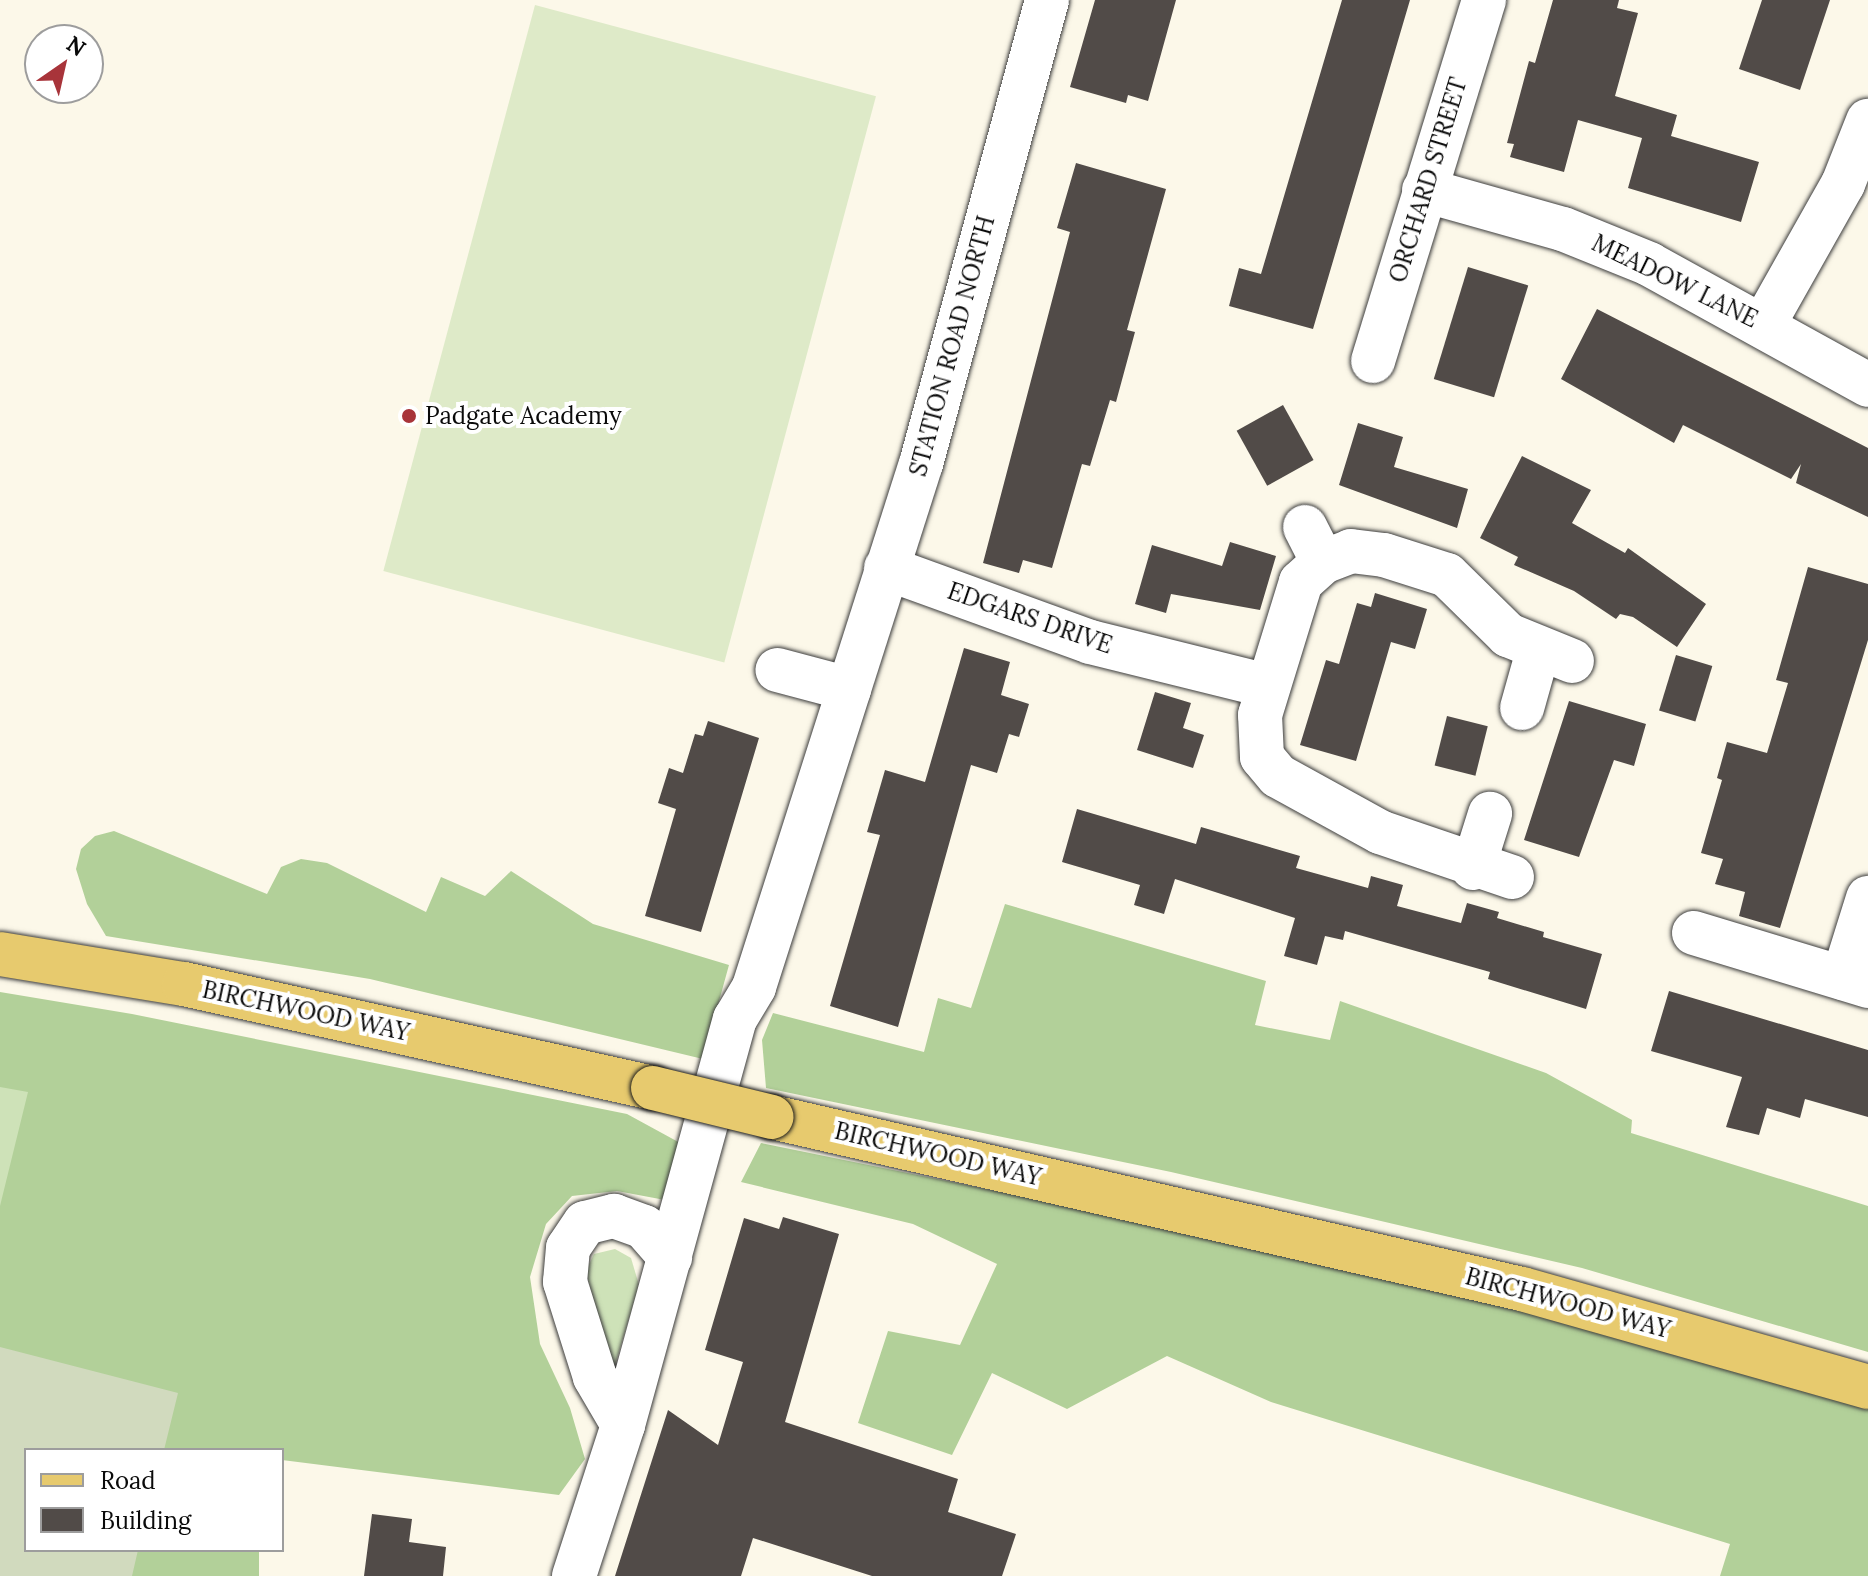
<!DOCTYPE html>
<style>
body{margin:0}
#map{position:relative;width:1868px;height:1576px;overflow:hidden;background:#fcf8e9;font-family:Lora,serif}
div>[style]{position:absolute}
[style*='--x']{left:calc(var(--x)*1px);top:calc(var(--y)*1px);width:calc(var(--w)*1px);rotate:calc(var(--a)*1deg)}
.green>*{inset:0;background:#cee2b8}
.forest>*{inset:0;background:#b2d099;transform-origin:0 0}
.cemetery>*{inset:0;background:#d1dabe}
.pitch>*{inset:0;background:#deeac8;transform-origin:0 0}
.building>*{inset:0;background:#514b48;transform-origin:0 0}
.roads{filter:drop-shadow(0 0 2px #3d3d3d) drop-shadow(0 0 2px #3d3d3d)}
.street>*{height:44px;margin:-22px;padding:0 22px;transform-origin:22px;border-radius:22px;background:#fff}
.primary>*{height:44px;margin:-22px;padding:0 22px;transform-origin:22px;border-radius:22px;background:#e7ca6e}
.bridges{filter:drop-shadow(0 0 2px #1b1b1b) drop-shadow(0 0 2px #1b1b1b)}
.primary-bridge>*{height:44px;margin:-22px;padding:0 22px;transform-origin:22px;border-radius:22px;background:#e7ca6e}
.dots>*{width:22px;height:22px;translate:-50% -50%;box-sizing:border-box;border:4px solid #fff;border-radius:50%}
span{translate:-50% -50%;white-space:nowrap;text-align:center;line-height:1.15;-webkit-text-stroke:8px #fff;paint-order:stroke}
.street-label{font-size:24px;color:#0a0a0a}
.poi-label{font-size:24px;color:#0a0a0a}
.left{translate:0 -50%;text-align:left}
.legend{position:absolute;left:24px;top:1448px;width:260px;height:104px;box-sizing:border-box;background:#fff;border:2px solid #9d9d9d;margin:0;padding:10px 14px;list-style:none;font-size:24px;color:#0a0a0a}
.legend li{display:flex;align-items:center;gap:16px;height:40px}
.legend b{width:40px;border:2px solid #9d9d9d}
.north{position:absolute;left:24px;top:24px;width:80px;height:80px;box-sizing:border-box;background:#fff;border:2px solid #9d9d9d;border-radius:50%;rotate:34deg;font-size:22px;font-weight:700;line-height:32px;text-align:center;color:#0a0a0a}
.north::after{content:'';display:block;margin:auto;width:28px;height:36px;background:#a8343a;clip-path:polygon(50% 0,100% 100%,50% 72%,0 100%)}
</style>
<div id="map">
<div class="green">
<div style="clip-path:polygon(0 1077px,46px 1085px,0 1261px)"></div>
<div style="clip-path:polygon(615px 1249px,631px 1258px,639px 1285px,615px 1365px,608px 1359px,586px 1271px,594px 1254px)"></div>
</div>
<div class="forest">
<div style="clip-path:polygon(114px 831px,267px 894px,281px 867px,301px 859px,327px 863px,426px 912px,441px 877px,485px 896px,511px 871px,593px 924px,729px 965px,703px 1059px,370px 979px,106px 936px,87px 904px,76px 869px,81px 849px,95px 836px)"></div>
<div style="clip-path:polygon(1005px 904px,1266px 981px,1255px 1025px,1330px 1040px,1340px 1001px,1546px 1073px,1632px 1120px,1631px 1133px,1868px 1206px,1868px 1352px,1582px 1268px,1171px 1172px,766px 1088px,762px 1040px,773px 1013px,924px 1052px,938px 998px,971px 1008px)"></div>
<div style="clip-path:polygon(0 992px,132px 1014px,627px 1114px,682px 1144px,665px 1200px,617px 1191px,572px 1196px,546px 1224px,530px 1277px,540px 1344px,570px 1408px,585px 1459px,559px 1495px,282px 1460px,282px 1450px,89px 1450px,0 1410px,0 1206px,28px 1092px,0 1087px)"></div>
<div style="clip-path:polygon(761px 1143px,1212px 1235px,1868px 1397px,1868px 1576px,1720px 1576px,1730px 1544px,1271px 1402px,1167px 1356px,1067px 1409px,992px 1373px,952px 1455px,858px 1423px,888px 1331px,960px 1345px,997px 1264px,913px 1224px,741px 1182px)"></div>
<div style="left:107px;top:1550px;width:152px;height:26px"></div>
</div>
<div class="cemetery">
<div style="clip-path:polygon(0 1347px,178px 1393px,164px 1450px,26px 1450px,26px 1550px,138px 1550px,132px 1576px,0 1576px)"></div>
</div>
<div class="pitch">
<div style="left:535px;top:5px;width:353px;height:586px;rotate:15deg"></div>
</div>
<div class="building">
<div style="clip-path:polygon(1095px 0,1176px 0,1148px 101px,1128px 95px,1126px 103px,1070px 87px)"></div>
<div style="clip-path:polygon(1342px 0,1410px 0,1313px 329px,1229px 306px,1239px 268px,1261px 274px)"></div>
<div style="clip-path:polygon(1553px 0,1619px 0,1617px 8px,1638px 13px,1615px 96px,1677px 115px,1671px 136px,1759px 162px,1741px 222px,1628px 188px,1642px 138px,1578px 120px,1564px 172px,1510px 157px,1514px 144px,1507px 143px,1529px 61px,1535px 63px)"></div>
<div style="clip-path:polygon(1762px 0,1830px 0,1800px 90px,1739px 69px)"></div>
<div style="clip-path:polygon(1076px 163px,1166px 189px,1127px 330px,1135px 332px,1116px 402px,1110px 400px,1090px 466px,1082px 464px,1052px 568px,1023px 560px,1019px 573px,983px 563px,1070px 232px,1057px 228px)"></div>
<div style="left:1468px;top:267px;width:63px;height:117px;rotate:17deg"></div>
<div style="clip-path:polygon(1597px 309px,1868px 448px,1868px 517px,1796px 483px,1801px 464px,1791px 479px,1683px 425px,1674px 443px,1561px 379px)"></div>
<div style="left:1283px;top:405px;width:63px;height:53px;rotate:61deg"></div>
<div style="clip-path:polygon(1358px 423px,1403px 437px,1394px 467px,1468px 489px,1457px 528px,1339px 485px)"></div>
<div style="clip-path:polygon(1522px 456px,1591px 490px,1572px 523px,1625px 553px,1628px 548px,1706px 604px,1677px 647px,1633px 617px,1620px 614px,1616px 619px,1574px 591px,1514px 565px,1518px 557px,1480px 538px)"></div>
<div style="clip-path:polygon(1230px 542px,1276px 556px,1260px 610px,1171px 594px,1166px 613px,1135px 604px,1152px 545px,1222px 566px)"></div>
<div style="clip-path:polygon(1808px 567px,1868px 584px,1868px 640px,1780px 928px,1739px 916px,1745px 892px,1715px 884px,1723px 859px,1701px 853px,1722px 780px,1717px 778px,1727px 742px,1767px 753px,1788px 683px,1776px 680px)"></div>
<div style="clip-path:polygon(1375px 593px,1427px 609px,1415px 649px,1391px 642px,1356px 761px,1300px 745px,1326px 660px,1339px 664px,1357px 603px,1371px 607px)"></div>
<div style="clip-path:polygon(964px 648px,1010px 662px,1001px 695px,1029px 704px,1019px 737px,1009px 734px,997px 773px,971px 765px,898px 1027px,830px 1006px,880px 835px,867px 832px,885px 770px,925px 782px)"></div>
<div style="left:1676px;top:655px;width:38px;height:58px;rotate:17deg"></div>
<div style="clip-path:polygon(1155px 692px,1191px 703px,1183px 728px,1204px 735px,1193px 768px,1137px 750px)"></div>
<div style="clip-path:polygon(1569px 701px,1646px 724px,1634px 766px,1614px 760px,1579px 857px,1524px 840px)"></div>
<div style="left:1447px;top:716px;width:42px;height:51px;rotate:14deg"></div>
<div style="clip-path:polygon(708px 721px,759px 738px,701px 932px,645px 916px,676px 809px,658px 803px,669px 768px,683px 773px,695px 734px,703px 736px)"></div>
<div style="clip-path:polygon(1077px 809px,1196px 844px,1201px 827px,1300px 856px,1296px 868px,1368px 888px,1371px 876px,1403px 885px,1397px 906px,1461px 923px,1467px 903px,1499px 912px,1497px 918px,1544px 932px,1543px 937px,1602px 954px,1586px 1009px,1488px 979px,1490px 972px,1345px 931px,1343px 940px,1325px 936px,1317px 965px,1284px 956px,1295px 918px,1175px 879px,1164px 914px,1134px 905px,1140px 885px,1062px 862px)"></div>
<div style="clip-path:polygon(1669px 991px,1868px 1050px,1868px 1117px,1805px 1099px,1800px 1118px,1767px 1108px,1759px 1135px,1726px 1127px,1742px 1077px,1651px 1051px)"></div>
<div style="clip-path:polygon(783px 1217px,839px 1234px,785px 1422px,958px 1479px,948px 1512px,1016px 1534px,1002px 1576px,872px 1576px,753px 1538px,741px 1576px,615px 1576px,668px 1410px,718px 1445px,743px 1362px,705px 1350px,744px 1218px,779px 1229px)"></div>
<div style="clip-path:polygon(372px 1514px,412px 1519px,409px 1542px,446px 1547px,443px 1576px,364px 1576px)"></div>
</div>
<div class="roads">
<div class="street">
<div style="--x:1424;--y:190;--w:144;--a:15.7"></div>
<div style="--x:1563;--y:229;--w:93;--a:22.1"></div>
<div style="--x:1649;--y:264;--w:250;--a:28.9"></div>
<div style="--x:1764;--y:324;--w:161;--a:-60.6"></div>
<div style="--x:1843;--y:184;--w:68;--a:-68.4"></div>
<div style="--x:1373;--y:361;--w:378;--a:-72.9"></div>
<div style="--x:1305;--y:527;--w:39;--a:63"></div>
<div style="--x:886;--y:568;--w:217;--a:19.9"></div>
<div style="--x:1090;--y:642;--w:183;--a:13.9"></div>
<div style="--x:849;--y:689;--w:236;--a:-72.3"></div>
<div style="--x:921;--y:464;--w:481;--a:-74.8"></div>
<div style="--x:1522;--y:708;--w:59;--a:-74.3"></div>
<div style="--x:1473;--y:868;--w:57;--a:-72.5"></div>
<div style="--x:1512;--y:877;--w:139;--a:-161.2"></div>
<div style="--x:1380;--y:832;--w:116;--a:-151.2"></div>
<div style="--x:1278;--y:776;--w:25;--a:-130"></div>
<div style="--x:1262;--y:757;--w:42;--a:-92.7"></div>
<div style="--x:1260;--y:715;--w:139;--a:-72.9"></div>
<div style="--x:1301;--y:582;--w:30;--a:-42"></div>
<div style="--x:1323;--y:562;--w:30;--a:-21"></div>
<div style="--x:1351;--y:551;--w:33;--a:7"></div>
<div style="--x:1384;--y:555;--w:66;--a:17.6"></div>
<div style="--x:1447;--y:575;--w:86;--a:44.5"></div>
<div style="--x:1508;--y:635;--w:69;--a:22.1"></div>
<div style="--x:1694;--y:933;--w:182;--a:16.9"></div>
<div style="--x:1843;--y:978;--w:84;--a:-72.6"></div>
<div style="--x:623;--y:1425;--w:56;--a:-120.3"></div>
<div style="--x:595;--y:1377;--w:100;--a:-107.5"></div>
<div style="--x:565;--y:1282;--w:34;--a:-85"></div>
<div style="--x:568;--y:1248;--w:30;--a:-56"></div>
<div style="--x:585;--y:1223;--w:30;--a:-14"></div>
<div style="--x:614;--y:1216;--w:32;--a:20"></div>
<div style="--x:644;--y:1227;--w:40;--a:49"></div>
<div style="--x:574;--y:1576;--w:159;--a:-72"></div>
<div style="--x:623;--y:1425;--w:421;--a:-74.6"></div>
<div style="--x:735;--y:1019;--w:37;--a:-59"></div>
<div style="--x:754;--y:987;--w:313;--a:-72.3"></div>
<div style="--x:849;--y:689;--w:74;--a:-165.2"></div>
</div>
<div class="primary">
<div style="--x:0;--y:954;--w:186;--a:9.3"></div>
<div style="--x:184;--y:984;--w:480;--a:12.5"></div>
<div style="--x:772;--y:1117;--w:769;--a:12.92"></div>
<div style="--x:1522;--y:1289;--w:360;--a:15.8"></div>
</div>
</div>
<div class="bridges">
<div class="primary-bridge">
<div style="--x:653;--y:1088;--w:122;--a:13.7"></div>
</div>
</div>
<div class="dots">
<div style="left:409px;top:416px;background:#a8343a"></div>
</div>
<div class="street-label">
<span style="left:1428px;top:180px;rotate:-73deg">ORCHARD STREET</span>
<span style="left:1675px;top:281px;rotate:26deg">MEADOW LANE</span>
<span style="left:952px;top:346px;rotate:-75deg">STATION ROAD NORTH</span>
<span style="left:1030px;top:618px;rotate:19deg">EDGARS DRIVE</span>
<span style="left:306px;top:1011px;rotate:12deg">BIRCHWOOD WAY</span>
<span style="left:938px;top:1154px;rotate:13deg">BIRCHWOOD WAY</span>
<span style="left:1568px;top:1303px;rotate:15deg">BIRCHWOOD WAY</span>
</div>
<div class="poi-label">
<span class="left" style="left:425px;top:416px">Padgate Academy</span>
</div>
<ul class="legend">
<li><b style="height:10px;background:#e7ca6e"></b>Road</li>
<li><b style="height:22px;background:#514b48"></b>Building</li>
</ul>
<div class="north">N</div>
</div>
